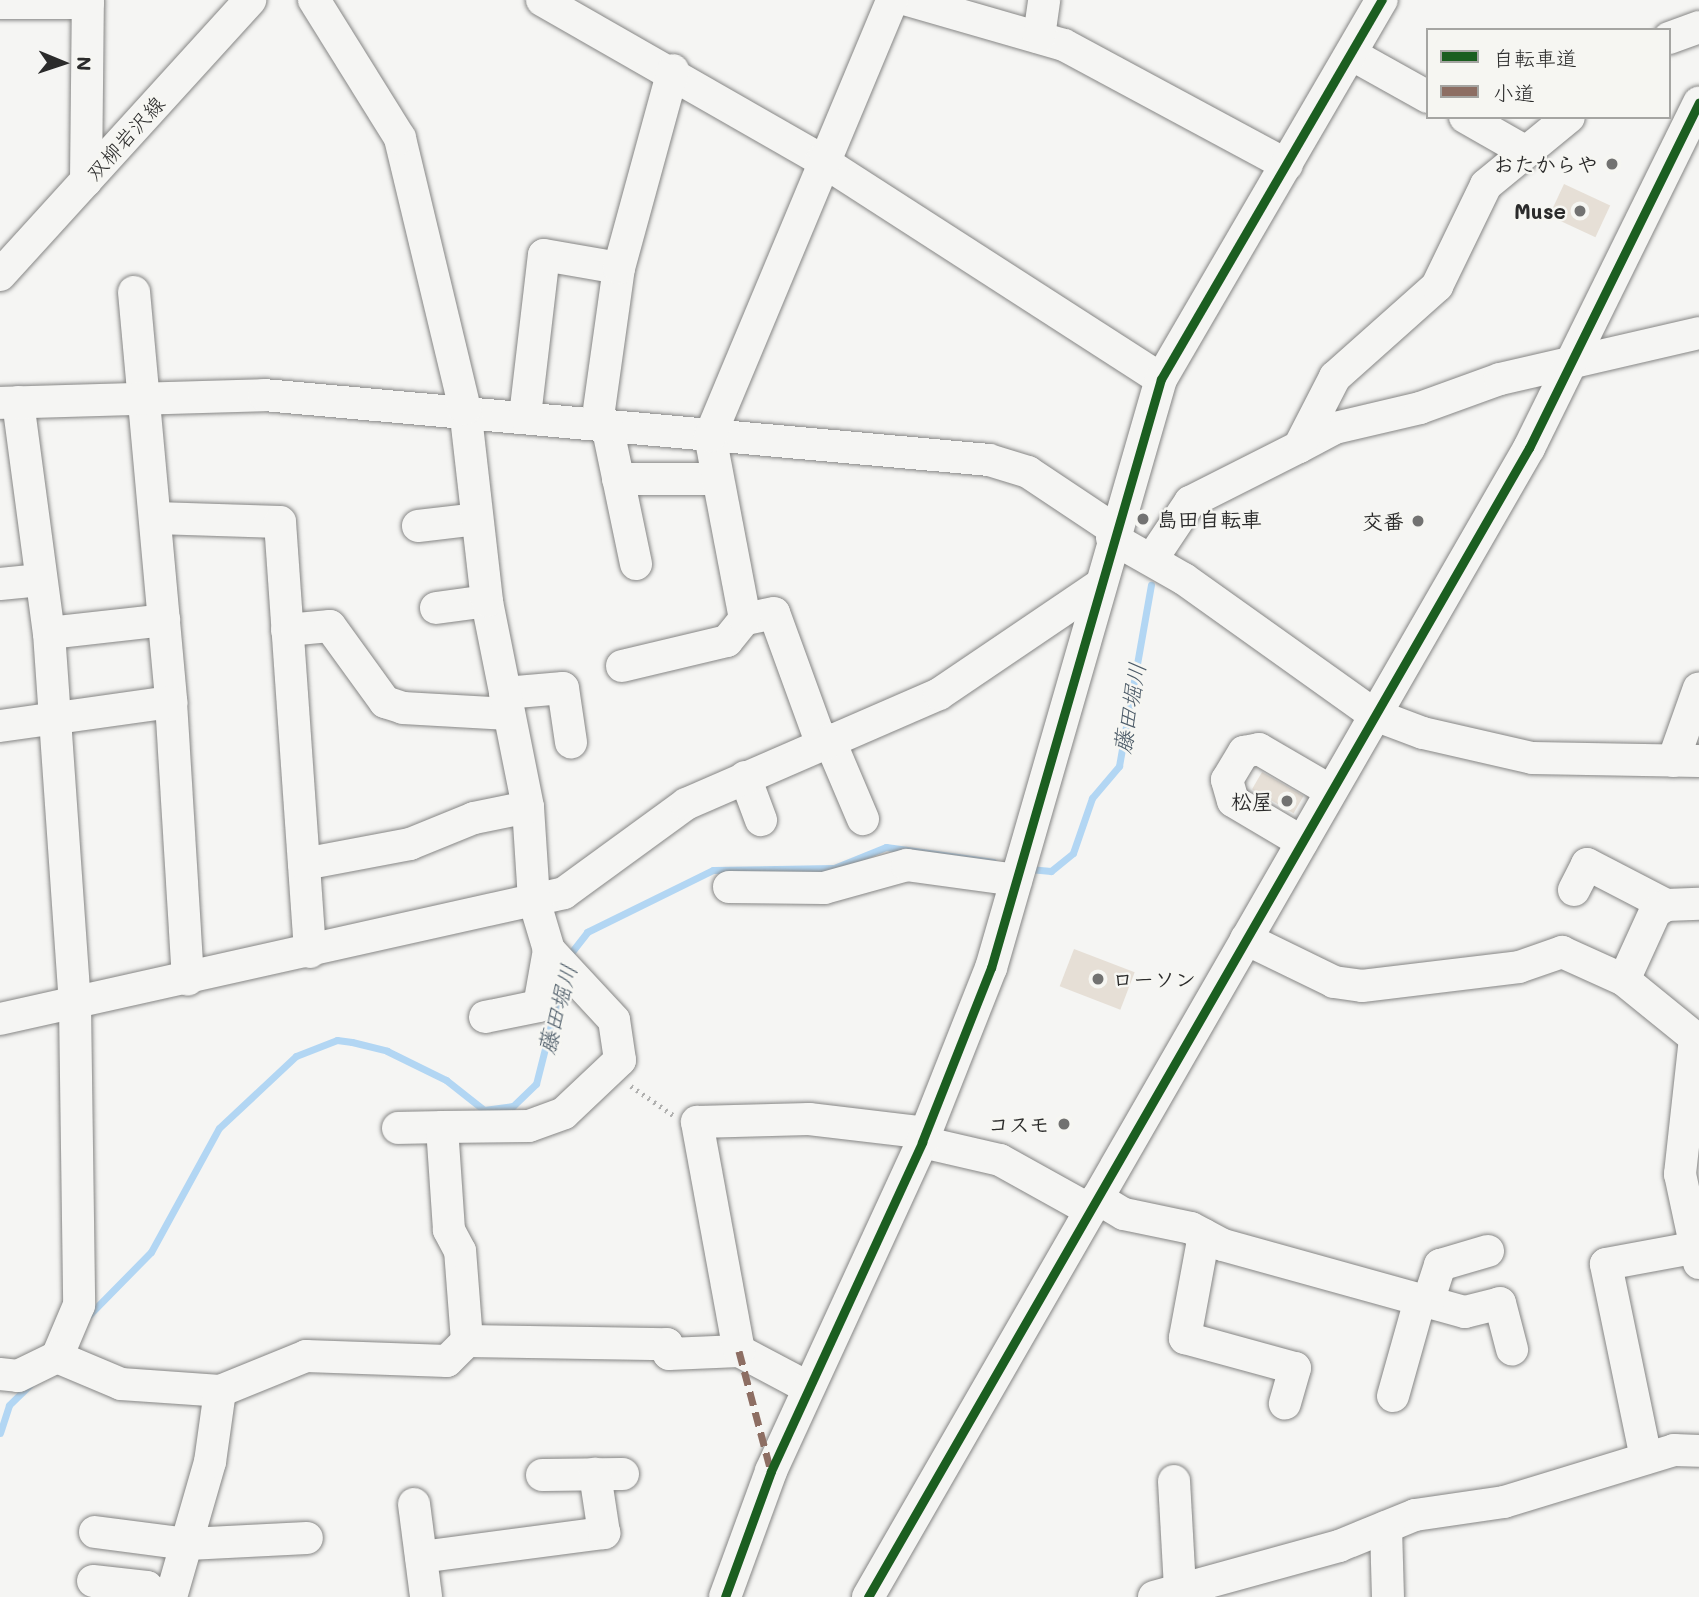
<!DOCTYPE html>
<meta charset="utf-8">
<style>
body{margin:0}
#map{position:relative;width:1699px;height:1597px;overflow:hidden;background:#f5f5f3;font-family:Mali,"Klee One",sans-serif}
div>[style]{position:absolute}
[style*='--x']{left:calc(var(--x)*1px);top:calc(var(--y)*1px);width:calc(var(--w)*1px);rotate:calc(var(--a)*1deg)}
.stream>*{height:7px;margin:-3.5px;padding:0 3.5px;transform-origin:3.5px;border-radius:3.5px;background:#b2d6f3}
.building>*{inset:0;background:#e6dfd6;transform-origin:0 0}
.path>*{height:4.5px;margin-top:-2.25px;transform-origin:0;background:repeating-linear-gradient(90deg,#b0b0af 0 2px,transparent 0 7px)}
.roads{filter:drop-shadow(0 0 2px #868685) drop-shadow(0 0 2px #868685)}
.minor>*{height:32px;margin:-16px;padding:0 16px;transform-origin:16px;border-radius:16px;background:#f5f5f3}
.quiet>*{height:7px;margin-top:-3.5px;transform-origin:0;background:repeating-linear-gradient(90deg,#8d6e63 0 14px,transparent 0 21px)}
.cycleway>*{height:9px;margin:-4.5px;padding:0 4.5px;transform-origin:4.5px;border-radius:4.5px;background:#1b5e20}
.dots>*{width:19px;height:19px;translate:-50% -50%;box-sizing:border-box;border:4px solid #f6f6f2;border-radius:50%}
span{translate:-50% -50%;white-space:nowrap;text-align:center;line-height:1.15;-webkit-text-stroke:5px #f6f6f2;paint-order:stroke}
.street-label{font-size:21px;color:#2b2b2b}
.poi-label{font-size:21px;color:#2b2b2b;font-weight:700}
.right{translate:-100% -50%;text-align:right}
.left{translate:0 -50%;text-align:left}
.water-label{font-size:23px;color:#4b5a67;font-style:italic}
.legend{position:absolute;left:1426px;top:28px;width:245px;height:91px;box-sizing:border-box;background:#f6f6f2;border:2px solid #a5a5a2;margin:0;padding:9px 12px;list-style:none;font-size:21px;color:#2b2b2b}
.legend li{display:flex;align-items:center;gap:14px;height:35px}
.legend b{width:35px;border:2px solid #a5a5a2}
.north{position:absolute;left:28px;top:28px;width:70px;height:70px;-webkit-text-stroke:5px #f6f6f2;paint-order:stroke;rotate:92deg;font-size:19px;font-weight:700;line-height:28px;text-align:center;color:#2b2b2b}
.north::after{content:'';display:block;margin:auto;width:24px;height:32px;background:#2b2b2b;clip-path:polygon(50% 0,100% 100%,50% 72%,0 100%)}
</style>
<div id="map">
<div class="stream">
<div style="--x:1029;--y:869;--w:22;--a:5"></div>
<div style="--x:1051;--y:871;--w:28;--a:-39"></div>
<div style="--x:1073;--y:853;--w:58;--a:-70.9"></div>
<div style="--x:1092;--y:798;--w:42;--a:-49.8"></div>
<div style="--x:1119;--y:766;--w:184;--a:-80"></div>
<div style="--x:567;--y:958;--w:33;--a:-52"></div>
<div style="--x:587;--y:932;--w:140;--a:-26.2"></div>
<div style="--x:713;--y:870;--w:121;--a:-0.9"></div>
<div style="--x:834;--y:868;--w:56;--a:-22"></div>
<div style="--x:886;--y:847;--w:108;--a:8"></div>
<div style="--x:89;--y:1315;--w:88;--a:-45.5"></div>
<div style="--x:151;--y:1252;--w:141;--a:-61.3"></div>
<div style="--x:219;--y:1128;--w:105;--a:-43.1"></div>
<div style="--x:296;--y:1056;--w:44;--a:-21.3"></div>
<div style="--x:337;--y:1040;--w:15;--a:8"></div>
<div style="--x:352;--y:1042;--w:36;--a:14"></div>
<div style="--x:387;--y:1051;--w:66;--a:26.2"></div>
<div style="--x:446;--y:1080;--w:48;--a:38.3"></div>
<div style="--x:484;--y:1110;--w:29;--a:-8"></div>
<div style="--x:513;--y:1106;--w:32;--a:-44"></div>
<div style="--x:536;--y:1084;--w:110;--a:-75.8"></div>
<div style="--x:0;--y:1433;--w:29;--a:-72"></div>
<div style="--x:9;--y:1405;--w:29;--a:-44"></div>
</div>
<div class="building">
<div style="left:1564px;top:184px;width:51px;height:35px;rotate:25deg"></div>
<div style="left:1262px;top:772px;width:48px;height:20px;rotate:30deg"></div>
<div style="left:1074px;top:949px;width:65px;height:40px;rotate:21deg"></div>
</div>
<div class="path">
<div style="--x:631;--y:1086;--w:51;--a:34.6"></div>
</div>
<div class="roads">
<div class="minor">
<div style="--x:542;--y:0;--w:322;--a:29.8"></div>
<div style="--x:821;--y:160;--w:404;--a:32.8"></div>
<div style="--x:908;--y:0;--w:162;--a:16.1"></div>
<div style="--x:1064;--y:45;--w:253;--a:28.3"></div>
<div style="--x:0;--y:3;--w:88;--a:0"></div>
<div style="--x:1039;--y:37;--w:37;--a:-82"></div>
<div style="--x:1669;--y:38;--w:32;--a:-20"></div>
<div style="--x:1351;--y:54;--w:88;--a:29.2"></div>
<div style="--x:1465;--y:117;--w:70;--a:29.8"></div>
<div style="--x:86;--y:181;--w:181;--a:-89.4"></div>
<div style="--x:0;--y:275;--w:372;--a:-47.7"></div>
<div style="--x:134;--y:292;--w:412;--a:84.8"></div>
<div style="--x:171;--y:702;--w:278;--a:86.5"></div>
<div style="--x:18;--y:402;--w:233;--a:82.4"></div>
<div style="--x:49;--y:633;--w:373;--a:86"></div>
<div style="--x:75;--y:1005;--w:300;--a:89.2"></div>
<div style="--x:79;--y:1305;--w:56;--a:112.9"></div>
<div style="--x:0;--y:403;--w:264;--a:-1.7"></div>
<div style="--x:264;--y:395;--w:728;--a:5.12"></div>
<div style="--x:989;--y:460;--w:41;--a:17.1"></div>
<div style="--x:1028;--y:472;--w:105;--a:33.7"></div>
<div style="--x:525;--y:416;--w:162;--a:-83.3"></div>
<div style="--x:544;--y:255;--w:76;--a:9.8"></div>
<div style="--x:597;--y:424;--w:158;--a:-82"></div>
<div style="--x:619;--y:268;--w:205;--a:-74.7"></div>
<div style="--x:607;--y:425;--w:142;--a:78.2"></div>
<div style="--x:1299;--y:447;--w:41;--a:-27.8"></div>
<div style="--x:1335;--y:428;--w:87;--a:-13.2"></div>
<div style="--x:1420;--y:408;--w:85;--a:-19.9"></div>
<div style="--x:1500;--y:379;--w:204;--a:-13"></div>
<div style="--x:618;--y:479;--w:98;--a:0"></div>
<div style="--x:156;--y:518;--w:124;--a:1.8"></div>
<div style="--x:280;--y:522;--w:431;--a:86"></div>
<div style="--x:418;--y:526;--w:59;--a:-6.8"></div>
<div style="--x:1112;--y:538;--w:83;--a:29.7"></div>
<div style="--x:1184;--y:579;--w:234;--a:35.5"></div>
<div style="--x:1375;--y:715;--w:51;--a:20.6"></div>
<div style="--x:1423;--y:733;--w:112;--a:12.9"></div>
<div style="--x:1532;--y:758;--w:167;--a:1"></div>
<div style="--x:1152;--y:559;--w:69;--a:-56.3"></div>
<div style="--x:1190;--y:502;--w:122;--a:-26.8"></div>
<div style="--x:1299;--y:447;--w:79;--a:-62.8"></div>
<div style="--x:1335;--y:377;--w:137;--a:-41.7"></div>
<div style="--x:1437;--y:286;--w:112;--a:-64.1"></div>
<div style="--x:1486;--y:185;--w:107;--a:-39.3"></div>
<div style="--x:0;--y:584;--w:41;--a:-5.6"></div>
<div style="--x:436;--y:608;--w:51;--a:-7.8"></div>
<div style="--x:287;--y:630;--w:43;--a:-5.3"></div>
<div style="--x:330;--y:626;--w:94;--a:54.1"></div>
<div style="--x:385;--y:702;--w:19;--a:18"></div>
<div style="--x:403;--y:708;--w:106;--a:3.2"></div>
<div style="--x:49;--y:633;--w:116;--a:-6.4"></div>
<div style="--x:622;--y:666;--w:108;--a:-13.4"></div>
<div style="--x:727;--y:641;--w:28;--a:-51"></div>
<div style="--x:505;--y:693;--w:58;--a:-4.9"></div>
<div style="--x:563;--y:688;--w:55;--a:81.6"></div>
<div style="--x:0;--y:726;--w:173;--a:-8"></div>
<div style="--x:829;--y:739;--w:87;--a:67"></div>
<div style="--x:821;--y:742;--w:137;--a:-110"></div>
<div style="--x:774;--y:613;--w:30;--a:168"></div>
<div style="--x:745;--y:619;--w:186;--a:-100.8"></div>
<div style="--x:710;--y:436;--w:472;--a:-67.3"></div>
<div style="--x:1673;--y:761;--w:77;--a:-70.4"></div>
<div style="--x:745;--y:777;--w:46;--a:69.6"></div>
<div style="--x:1302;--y:842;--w:80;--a:-149.3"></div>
<div style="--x:1233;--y:801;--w:22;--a:-106"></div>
<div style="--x:1227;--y:780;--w:33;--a:-59"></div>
<div style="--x:1244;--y:752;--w:15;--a:-11"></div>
<div style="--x:1259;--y:749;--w:83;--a:30.3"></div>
<div style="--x:304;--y:864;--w:108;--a:-10.7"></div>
<div style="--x:410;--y:844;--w:69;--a:-22.1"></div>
<div style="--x:474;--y:818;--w:55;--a:-11.5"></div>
<div style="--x:729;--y:887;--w:95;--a:0.6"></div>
<div style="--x:824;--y:888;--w:86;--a:-15.5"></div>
<div style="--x:907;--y:865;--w:110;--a:7.8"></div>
<div style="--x:1574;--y:890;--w:29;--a:-63"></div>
<div style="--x:1587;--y:864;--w:89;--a:27.4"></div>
<div style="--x:1246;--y:939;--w:98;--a:26"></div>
<div style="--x:1334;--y:982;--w:28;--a:8"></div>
<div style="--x:1362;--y:986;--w:158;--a:-6.9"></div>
<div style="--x:1519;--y:967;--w:46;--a:-19.2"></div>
<div style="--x:1562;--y:952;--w:68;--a:24.3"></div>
<div style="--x:1624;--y:980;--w:75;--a:-65.5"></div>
<div style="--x:1655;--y:912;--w:13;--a:-32"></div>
<div style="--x:1666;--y:905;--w:33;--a:-2"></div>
<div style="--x:1624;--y:980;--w:97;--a:39.1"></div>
<div style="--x:485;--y:1017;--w:55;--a:-11.5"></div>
<div style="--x:539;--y:1006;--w:57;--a:-79.9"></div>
<div style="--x:0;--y:1019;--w:578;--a:-12.59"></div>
<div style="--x:564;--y:893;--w:151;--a:-36.1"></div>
<div style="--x:686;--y:804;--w:276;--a:-23.5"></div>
<div style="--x:939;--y:694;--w:191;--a:-34.1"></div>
<div style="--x:1695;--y:1038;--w:137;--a:96.3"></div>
<div style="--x:1680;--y:1174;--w:91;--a:77.9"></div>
<div style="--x:398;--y:1128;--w:44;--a:-1.3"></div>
<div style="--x:922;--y:1142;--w:80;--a:13"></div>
<div style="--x:1000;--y:1160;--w:103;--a:29.1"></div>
<div style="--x:1097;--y:1198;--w:31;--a:31"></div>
<div style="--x:1124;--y:1214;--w:68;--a:11.8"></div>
<div style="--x:1191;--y:1228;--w:36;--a:28"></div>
<div style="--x:1223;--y:1245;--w:251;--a:15.5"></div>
<div style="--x:1465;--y:1312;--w:36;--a:-14"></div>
<div style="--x:1500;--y:1303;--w:48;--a:75.4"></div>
<div style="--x:1204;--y:1235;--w:105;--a:100.5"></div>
<div style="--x:1185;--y:1338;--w:114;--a:15.3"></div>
<div style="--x:1295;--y:1368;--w:37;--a:106"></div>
<div style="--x:1428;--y:1302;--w:39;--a:-72"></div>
<div style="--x:1440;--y:1265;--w:50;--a:-16.3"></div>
<div style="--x:467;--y:1341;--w:200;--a:0.9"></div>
<div style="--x:667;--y:1344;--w:10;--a:79"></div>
<div style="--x:669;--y:1354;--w:70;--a:-2.5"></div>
<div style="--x:0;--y:1374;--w:18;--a:6"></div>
<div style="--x:18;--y:1376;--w:43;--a:-26"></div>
<div style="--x:57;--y:1357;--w:69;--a:22.9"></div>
<div style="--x:121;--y:1384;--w:99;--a:4"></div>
<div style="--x:807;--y:1387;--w:77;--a:-152.1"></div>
<div style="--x:739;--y:1351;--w:233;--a:-100.4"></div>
<div style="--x:697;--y:1122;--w:112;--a:-1.5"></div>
<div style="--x:809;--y:1119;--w:118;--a:6.8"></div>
<div style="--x:1393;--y:1396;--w:100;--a:-74.3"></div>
<div style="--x:1646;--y:1458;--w:198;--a:-101.7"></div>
<div style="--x:1606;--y:1264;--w:95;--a:-10.4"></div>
<div style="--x:542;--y:1475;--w:81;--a:-0.7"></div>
<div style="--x:1174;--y:1481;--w:108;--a:86.8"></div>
<div style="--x:414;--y:1504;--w:94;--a:82.6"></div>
<div style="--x:1386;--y:1527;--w:70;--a:88.4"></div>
<div style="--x:95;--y:1532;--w:94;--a:7.4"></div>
<div style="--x:188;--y:1544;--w:119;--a:-2.9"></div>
<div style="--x:421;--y:1557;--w:185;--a:-7.5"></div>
<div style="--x:604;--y:1533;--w:60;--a:-98.7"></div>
<div style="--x:93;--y:1581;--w:54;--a:6.3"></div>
<div style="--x:147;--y:1587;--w:10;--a:73"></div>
<div style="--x:171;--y:1597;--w:141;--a:-73.9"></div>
<div style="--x:210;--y:1462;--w:72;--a:-82"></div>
<div style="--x:220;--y:1391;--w:93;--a:-22.1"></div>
<div style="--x:306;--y:1356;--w:141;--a:2"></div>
<div style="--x:447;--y:1361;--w:28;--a:-45"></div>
<div style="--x:467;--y:1341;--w:90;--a:-94.4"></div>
<div style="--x:460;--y:1251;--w:24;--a:-118"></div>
<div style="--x:449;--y:1230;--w:103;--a:-93.9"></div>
<div style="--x:442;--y:1127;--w:87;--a:-0.7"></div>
<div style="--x:529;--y:1126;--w:37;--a:-20"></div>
<div style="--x:564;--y:1113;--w:77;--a:-43.4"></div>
<div style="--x:620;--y:1060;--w:40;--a:-98.5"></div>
<div style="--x:614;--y:1020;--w:96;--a:-132.9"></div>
<div style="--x:549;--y:950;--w:52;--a:-106.7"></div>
<div style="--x:534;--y:900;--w:93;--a:-93.7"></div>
<div style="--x:528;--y:807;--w:210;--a:-101.3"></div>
<div style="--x:487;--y:601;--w:193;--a:-96.5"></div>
<div style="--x:465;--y:409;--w:279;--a:-103.5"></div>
<div style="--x:400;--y:138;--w:163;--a:-121.9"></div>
<div style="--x:725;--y:1597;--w:134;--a:-69.9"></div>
<div style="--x:771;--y:1471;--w:362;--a:-65.3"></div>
<div style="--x:922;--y:1142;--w:187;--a:-68.4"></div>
<div style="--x:991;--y:968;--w:613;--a:-73.9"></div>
<div style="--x:1161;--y:379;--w:439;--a:-59.8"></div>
<div style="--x:868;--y:1597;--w:1326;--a:-60.09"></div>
<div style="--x:1529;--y:448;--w:385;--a:-63.8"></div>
<div style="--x:1154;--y:1597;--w:192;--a:-15.4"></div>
<div style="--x:1339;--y:1546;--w:82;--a:-22.2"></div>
<div style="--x:1415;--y:1515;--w:90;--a:-8.3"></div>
<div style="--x:1504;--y:1502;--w:178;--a:-17"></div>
<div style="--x:1674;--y:1450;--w:25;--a:2"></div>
</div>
</div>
<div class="quiet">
<div style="--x:739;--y:1351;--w:124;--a:75.1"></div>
</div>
<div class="cycleway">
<div style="--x:725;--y:1597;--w:134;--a:-69.9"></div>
<div style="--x:771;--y:1471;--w:362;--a:-65.3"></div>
<div style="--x:922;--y:1142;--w:187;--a:-68.4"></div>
<div style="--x:991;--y:968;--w:613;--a:-73.9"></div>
<div style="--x:1161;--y:379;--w:439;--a:-59.8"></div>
<div style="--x:868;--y:1597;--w:1326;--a:-60.09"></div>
<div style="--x:1529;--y:448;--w:385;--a:-63.8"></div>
</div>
<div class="dots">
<div style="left:1612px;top:164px;background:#727271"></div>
<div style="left:1580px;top:211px;background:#727271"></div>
<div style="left:1143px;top:519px;background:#727271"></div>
<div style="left:1418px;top:521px;background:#727271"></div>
<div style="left:1287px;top:801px;background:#727271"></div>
<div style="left:1098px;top:979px;background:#727271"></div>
<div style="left:1064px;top:1124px;background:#727271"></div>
</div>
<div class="street-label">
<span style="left:125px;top:138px;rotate:-48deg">双柳岩沢線</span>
</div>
<div class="poi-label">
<span class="right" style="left:1598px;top:164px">おたからや</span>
<span class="right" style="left:1566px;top:211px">Muse</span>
<span class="left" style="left:1157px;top:519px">島田自転車</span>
<span class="right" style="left:1404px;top:521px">交番</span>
<span class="right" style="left:1273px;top:801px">松屋</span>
<span class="left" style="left:1112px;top:979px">ローソン</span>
<span class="right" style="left:1050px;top:1124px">コスモ</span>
</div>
<div class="water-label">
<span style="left:1129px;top:708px;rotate:-80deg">藤田堀川</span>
<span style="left:557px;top:1009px;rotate:-75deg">藤田堀川</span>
</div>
<ul class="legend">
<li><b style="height:9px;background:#1b5e20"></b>自転車道</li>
<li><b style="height:9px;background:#8d6e63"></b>小道</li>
</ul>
<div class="north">N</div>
</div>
